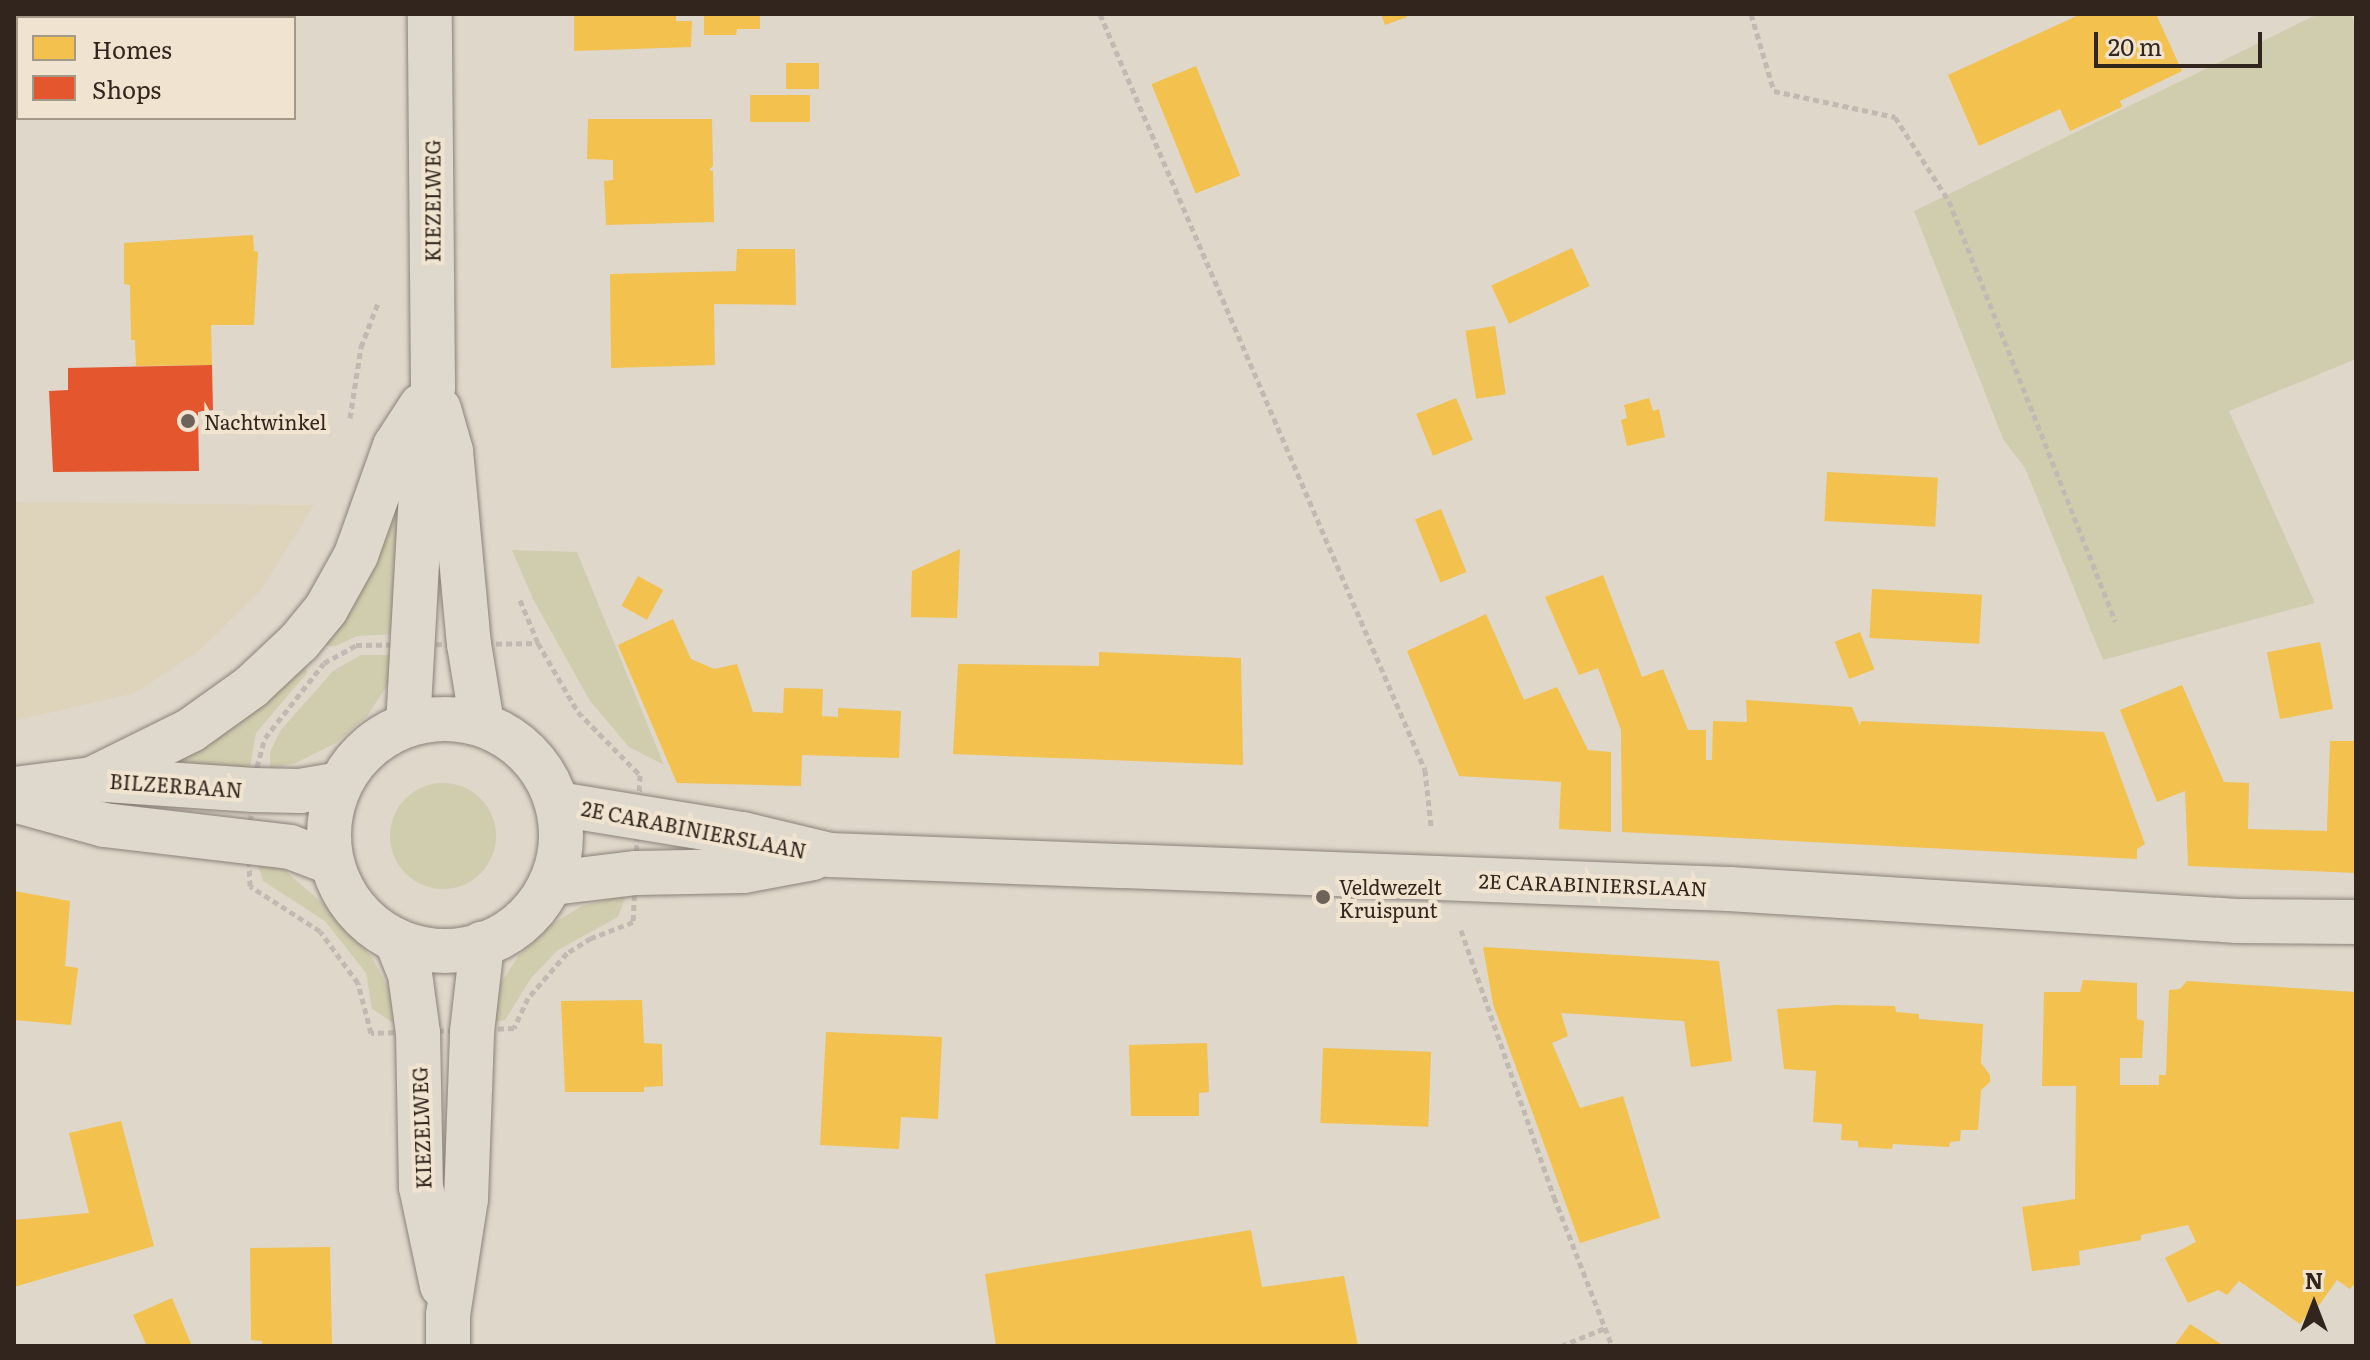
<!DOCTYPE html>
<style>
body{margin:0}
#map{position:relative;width:2370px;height:1360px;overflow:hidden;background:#dfd7ca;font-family:Literata,serif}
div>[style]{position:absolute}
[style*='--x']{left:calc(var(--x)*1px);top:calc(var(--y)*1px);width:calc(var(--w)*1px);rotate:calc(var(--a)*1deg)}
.farmland>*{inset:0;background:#ded4bc}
.green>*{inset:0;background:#d0cdae}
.round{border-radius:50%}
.homes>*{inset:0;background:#f2c14e;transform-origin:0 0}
.shops>*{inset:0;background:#e4572e}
.path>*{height:5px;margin-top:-2.5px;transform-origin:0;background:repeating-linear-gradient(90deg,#c0bab2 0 6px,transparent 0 10px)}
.roads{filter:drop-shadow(0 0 2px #8a827a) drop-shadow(0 0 2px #8a827a)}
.major>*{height:44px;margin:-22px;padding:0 22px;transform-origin:22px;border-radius:22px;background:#dfd8cd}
.major>.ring{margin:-22px;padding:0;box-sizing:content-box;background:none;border:44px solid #dfd8cd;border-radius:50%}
.dots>*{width:22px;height:22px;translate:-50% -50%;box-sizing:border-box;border:4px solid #f0e4d0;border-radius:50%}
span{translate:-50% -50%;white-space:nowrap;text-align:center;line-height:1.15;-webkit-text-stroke:8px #f0e4d0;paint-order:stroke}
.street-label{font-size:20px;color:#31251d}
.poi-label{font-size:20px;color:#31251d}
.left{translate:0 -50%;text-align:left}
.frame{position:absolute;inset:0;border:16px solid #31251d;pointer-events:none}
.legend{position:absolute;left:16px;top:16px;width:280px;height:104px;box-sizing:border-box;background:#f0e4d0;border:2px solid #a49888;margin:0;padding:10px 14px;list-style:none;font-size:24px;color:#31251d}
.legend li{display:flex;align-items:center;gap:16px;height:40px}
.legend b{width:40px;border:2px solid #a49888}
.north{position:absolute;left:2274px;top:1264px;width:80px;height:80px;-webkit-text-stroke:6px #f0e4d0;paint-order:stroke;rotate:0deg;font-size:22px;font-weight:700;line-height:32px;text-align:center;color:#31251d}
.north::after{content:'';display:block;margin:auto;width:28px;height:36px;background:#31251d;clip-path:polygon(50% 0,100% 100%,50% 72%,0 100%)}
.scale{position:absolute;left:2094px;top:32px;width:168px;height:36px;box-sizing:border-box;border:4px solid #31251d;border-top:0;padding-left:10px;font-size:24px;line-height:28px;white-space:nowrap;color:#31251d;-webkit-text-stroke:6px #f0e4d0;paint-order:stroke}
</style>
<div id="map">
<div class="farmland">
<div style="clip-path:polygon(14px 502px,314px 505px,262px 589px,199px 651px,135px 693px,14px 721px)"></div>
</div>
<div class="green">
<div style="clip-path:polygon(2318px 14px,2351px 14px,2356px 27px,2356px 359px,2229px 411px,2315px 603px,2103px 660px,2025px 468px,2003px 439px,1914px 211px)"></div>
<div style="clip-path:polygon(407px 451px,395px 634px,357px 636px,336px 646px,327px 646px,326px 634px)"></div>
<div style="clip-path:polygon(512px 550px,577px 552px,664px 765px,629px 747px,590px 701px,533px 599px)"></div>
<div style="clip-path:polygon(361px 655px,392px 655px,389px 683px,367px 716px,334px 744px,296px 763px,270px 768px,270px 752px,280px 731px,333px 671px)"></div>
<div style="clip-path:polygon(306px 662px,307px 673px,256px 733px,250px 768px,166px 762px)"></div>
<div class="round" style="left:390px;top:783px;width:106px;height:106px"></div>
<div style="clip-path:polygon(257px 862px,284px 870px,327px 907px,356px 938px,373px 959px,391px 993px,395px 1024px,372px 1009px,366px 973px,325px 921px,263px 881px)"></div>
<div style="clip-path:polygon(626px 895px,618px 917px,558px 950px,531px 978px,505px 1020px,489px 1022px,495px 992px,519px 955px,552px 924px,582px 906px)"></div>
</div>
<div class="homes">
<div style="left:198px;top:14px;width:48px;height:4px"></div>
<div style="clip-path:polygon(574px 14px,676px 14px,676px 21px,692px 21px,691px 47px,574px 51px)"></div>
<div style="clip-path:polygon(704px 14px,760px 14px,760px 29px,737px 29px,736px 35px,704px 35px)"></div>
<div style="clip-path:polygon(1381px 14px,1405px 14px,1407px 17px,1385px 25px)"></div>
<div style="clip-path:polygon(2081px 14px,2156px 14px,2182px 71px,2120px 101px,2122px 107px,2070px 131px,2060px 109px,1979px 146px,1948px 75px)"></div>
<div style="left:786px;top:63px;width:33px;height:26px"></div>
<div style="left:1196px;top:66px;width:118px;height:48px;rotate:68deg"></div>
<div style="left:810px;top:95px;width:27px;height:60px;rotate:90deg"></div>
<div style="clip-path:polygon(588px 119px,712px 119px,713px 166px,709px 170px,713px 171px,714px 222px,606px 225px,604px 181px,613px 180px,613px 160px,587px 159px)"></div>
<div style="clip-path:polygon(253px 235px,254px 251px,258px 252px,254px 325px,211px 325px,212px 365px,136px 366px,135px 340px,131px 340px,130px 285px,124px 284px,124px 243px)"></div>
<div style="left:1572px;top:248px;width:42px;height:89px;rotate:65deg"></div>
<div style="clip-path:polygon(737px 249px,795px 249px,796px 305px,714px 304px,715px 365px,611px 368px,610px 274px,736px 271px)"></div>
<div style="left:1495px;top:326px;width:69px;height:30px;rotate:81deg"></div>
<div style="left:1456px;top:398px;width:45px;height:43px;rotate:68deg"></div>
<div style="clip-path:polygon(1649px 398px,1653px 411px,1659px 409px,1665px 437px,1627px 446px,1621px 420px,1627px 418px,1624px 405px)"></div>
<div style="left:1827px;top:472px;width:111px;height:49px;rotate:3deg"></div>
<div style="left:1441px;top:509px;width:68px;height:28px;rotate:68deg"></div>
<div style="clip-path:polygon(960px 549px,957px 618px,911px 617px,912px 571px)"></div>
<div style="clip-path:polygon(1603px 575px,1642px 677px,1663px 669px,1688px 730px,1706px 730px,1706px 760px,1712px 760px,1713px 721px,1747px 722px,1746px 700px,1852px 707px,1860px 726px,1861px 721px,2104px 732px,2145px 844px,2137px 849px,2137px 859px,1622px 832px,1621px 730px,1598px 668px,1579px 675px,1545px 597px)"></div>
<div style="left:638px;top:576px;width:29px;height:34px;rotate:29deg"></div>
<div style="left:1872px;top:589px;width:110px;height:49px;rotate:3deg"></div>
<div style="clip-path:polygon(1486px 614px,1524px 700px,1557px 687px,1588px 750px,1611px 752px,1611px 832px,1559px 829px,1561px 782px,1459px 776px,1407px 651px)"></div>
<div style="clip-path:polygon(673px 619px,691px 659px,714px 669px,737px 664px,753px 712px,783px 713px,784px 688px,823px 689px,822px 716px,838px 717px,838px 708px,901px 711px,899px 758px,802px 755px,801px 786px,677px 783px,618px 645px)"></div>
<div style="left:1860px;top:632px;width:40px;height:27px;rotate:69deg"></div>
<div style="left:2320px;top:642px;width:68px;height:54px;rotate:79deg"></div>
<div style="clip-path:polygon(1099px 652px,1241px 658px,1243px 765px,953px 754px,958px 664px,1099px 666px)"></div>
<div style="clip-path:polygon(2182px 685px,2224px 782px,2249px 783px,2248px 829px,2327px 831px,2330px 741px,2356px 741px,2356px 873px,2188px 866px,2185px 791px,2157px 802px,2120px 710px)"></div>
<div style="clip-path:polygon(14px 891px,70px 901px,65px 966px,78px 968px,71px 1025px,14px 1020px)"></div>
<div style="clip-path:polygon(1483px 947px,1719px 961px,1732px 1061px,1691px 1067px,1684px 1021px,1561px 1013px,1568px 1036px,1552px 1043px,1580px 1108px,1623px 1096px,1660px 1218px,1580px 1243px,1493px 1004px)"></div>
<div style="clip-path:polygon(2083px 980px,2137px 983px,2137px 1019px,2144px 1021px,2142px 1058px,2120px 1058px,2120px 1085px,2159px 1085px,2159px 1075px,2166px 1075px,2169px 990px,2180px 989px,2187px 981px,2356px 992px,2356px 1282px,2350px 1289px,2337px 1280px,2310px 1318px,2306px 1316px,2300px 1324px,2239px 1281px,2227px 1295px,2218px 1290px,2188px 1303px,2165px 1258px,2196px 1242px,2188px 1225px,2141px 1235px,2141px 1240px,2079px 1251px,2080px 1265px,2032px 1271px,2022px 1207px,2075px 1199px,2076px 1086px,2042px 1086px,2044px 992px,2080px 992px)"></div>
<div style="clip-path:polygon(642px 1000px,644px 1043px,662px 1044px,663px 1086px,644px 1087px,644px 1092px,565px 1092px,561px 1001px)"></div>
<div style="clip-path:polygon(1836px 1005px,1895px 1006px,1896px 1012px,1919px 1014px,1919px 1019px,1983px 1024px,1981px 1063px,1990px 1075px,1990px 1082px,1981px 1090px,1978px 1130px,1961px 1130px,1960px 1141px,1950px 1142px,1949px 1147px,1893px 1144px,1892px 1149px,1858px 1147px,1858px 1141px,1841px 1140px,1842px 1124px,1813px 1122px,1816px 1071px,1784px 1069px,1777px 1009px)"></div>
<div style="clip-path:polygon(826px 1032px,942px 1037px,938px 1119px,901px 1117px,899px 1149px,820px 1145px)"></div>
<div style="clip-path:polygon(1207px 1043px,1209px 1092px,1199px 1093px,1199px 1116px,1131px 1116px,1129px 1045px)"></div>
<div style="left:1323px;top:1048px;width:108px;height:75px;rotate:2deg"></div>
<div style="clip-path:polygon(121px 1121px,154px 1246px,14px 1287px,14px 1220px,89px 1213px,69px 1133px)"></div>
<div style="clip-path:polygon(1251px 1230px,1262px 1287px,1344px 1276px,1358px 1346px,996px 1346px,985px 1274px)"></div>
<div style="clip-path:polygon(330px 1247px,332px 1346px,262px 1346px,262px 1341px,251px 1340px,250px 1248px)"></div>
<div style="clip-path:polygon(172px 1298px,192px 1346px,147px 1346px,133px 1315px)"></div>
<div style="clip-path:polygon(2190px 1324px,2224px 1346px,2174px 1346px)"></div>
</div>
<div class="shops">
<div style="clip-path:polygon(212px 365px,213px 410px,198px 412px,199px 471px,53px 472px,49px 391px,68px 390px,68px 368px)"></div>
</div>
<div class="path">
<div style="--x:1100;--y:14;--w:823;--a:66.74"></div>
<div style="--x:1425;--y:770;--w:56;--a:83.9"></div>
<div style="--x:1751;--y:14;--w:80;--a:73.4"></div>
<div style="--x:1774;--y:91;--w:124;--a:12.1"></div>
<div style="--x:1895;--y:117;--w:100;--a:57.3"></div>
<div style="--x:1949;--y:201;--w:452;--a:68.4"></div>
<div style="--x:350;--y:418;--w:72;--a:-81.2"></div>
<div style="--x:361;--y:347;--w:50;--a:-69"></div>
<div style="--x:520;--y:600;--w:47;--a:67.3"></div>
<div style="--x:538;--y:643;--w:80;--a:59.9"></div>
<div style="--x:578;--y:712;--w:88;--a:45.5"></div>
<div style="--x:640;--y:775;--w:147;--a:92.7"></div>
<div style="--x:633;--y:922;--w:45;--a:159.1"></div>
<div style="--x:591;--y:938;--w:28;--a:148"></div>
<div style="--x:567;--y:953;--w:60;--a:130.9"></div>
<div style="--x:528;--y:998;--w:33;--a:115"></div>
<div style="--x:514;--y:1028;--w:143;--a:178"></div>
<div style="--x:371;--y:1033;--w:52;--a:-104.6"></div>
<div style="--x:358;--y:983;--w:64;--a:-126.2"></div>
<div style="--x:320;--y:931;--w:83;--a:-147.3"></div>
<div style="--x:250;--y:886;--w:45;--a:-92.5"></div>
<div style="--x:248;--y:841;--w:75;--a:-83.1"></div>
<div style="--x:257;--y:767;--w:30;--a:-75"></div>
<div style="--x:265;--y:738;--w:95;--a:-51.8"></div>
<div style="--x:324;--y:663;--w:37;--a:-29"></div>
<div style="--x:356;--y:645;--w:182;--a:-0.6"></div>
<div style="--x:1461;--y:930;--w:283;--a:70.8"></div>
<div style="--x:1554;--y:1197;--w:160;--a:68.7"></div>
<div style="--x:1561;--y:1346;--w:48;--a:-22.2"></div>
</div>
<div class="roads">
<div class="major">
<div style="--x:439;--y:409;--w:44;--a:74.1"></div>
<div style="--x:451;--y:451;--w:194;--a:84.7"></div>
<div style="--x:469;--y:644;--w:80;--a:80.7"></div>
<div class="ring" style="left:329px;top:719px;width:188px;height:188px"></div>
<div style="--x:408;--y:725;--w:271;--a:-86.8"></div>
<div style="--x:423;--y:454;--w:68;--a:-81.5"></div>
<div style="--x:433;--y:387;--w:373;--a:-90.5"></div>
<div style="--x:92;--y:779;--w:110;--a:-26.3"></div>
<div style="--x:191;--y:730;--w:74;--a:-35.6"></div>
<div style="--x:251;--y:687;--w:66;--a:-43.2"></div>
<div style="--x:299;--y:642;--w:43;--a:-50.7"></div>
<div style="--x:326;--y:609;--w:62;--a:-60.9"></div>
<div style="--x:356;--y:555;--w:116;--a:-70.3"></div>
<div style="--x:395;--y:446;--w:48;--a:-57"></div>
<div style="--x:14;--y:789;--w:79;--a:-7.3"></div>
<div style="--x:92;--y:779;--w:162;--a:3.9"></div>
<div style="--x:254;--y:790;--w:46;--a:1.2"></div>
<div style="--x:300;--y:791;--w:40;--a:-10"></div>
<div style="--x:14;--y:800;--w:93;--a:15.5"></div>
<div style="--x:104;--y:825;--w:187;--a:6.7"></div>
<div style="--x:290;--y:847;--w:43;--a:20.6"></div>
<div style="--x:558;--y:804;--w:186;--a:9.3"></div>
<div style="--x:742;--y:834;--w:90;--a:13.4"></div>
<div style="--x:830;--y:855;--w:900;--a:2.17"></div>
<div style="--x:1729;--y:889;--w:509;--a:3.6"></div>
<div style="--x:2237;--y:921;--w:119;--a:0.5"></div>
<div style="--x:553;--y:883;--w:84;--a:-6.9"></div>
<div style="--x:636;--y:873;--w:107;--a:-1.1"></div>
<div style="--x:743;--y:871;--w:71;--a:-10.5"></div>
<div style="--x:397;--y:942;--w:35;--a:68"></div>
<div style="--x:410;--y:974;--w:60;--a:82.3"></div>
<div style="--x:418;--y:1033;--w:154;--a:88.9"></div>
<div style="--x:421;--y:1187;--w:101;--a:78"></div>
<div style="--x:448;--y:1346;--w:31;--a:-90"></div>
<div style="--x:448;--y:1315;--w:117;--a:-81.2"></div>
<div style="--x:466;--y:1199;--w:167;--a:-87.9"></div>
<div style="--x:472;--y:1032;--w:89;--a:-83.5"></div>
</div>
</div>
<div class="dots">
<div style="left:188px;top:421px;background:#6e635a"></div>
<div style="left:1323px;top:897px;background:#6e635a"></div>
</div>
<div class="street-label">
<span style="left:432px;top:201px;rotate:-90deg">KIEZELWEG</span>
<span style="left:176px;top:785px;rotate:4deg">BILZERBAAN</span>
<span style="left:694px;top:829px;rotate:11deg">2E CARABINIERSLAAN</span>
<span style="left:1593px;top:884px;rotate:2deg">2E CARABINIERSLAAN</span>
<span style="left:421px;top:1128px;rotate:-92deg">KIEZELWEG</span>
</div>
<div class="poi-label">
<span class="left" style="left:204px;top:421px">Nachtwinkel</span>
<span class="left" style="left:1339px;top:898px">Veldwezelt<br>Kruispunt</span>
</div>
<div class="frame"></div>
<ul class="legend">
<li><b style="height:22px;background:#f2c14e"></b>Homes</li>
<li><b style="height:22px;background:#e4572e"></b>Shops</li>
</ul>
<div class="north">N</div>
<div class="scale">20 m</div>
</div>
